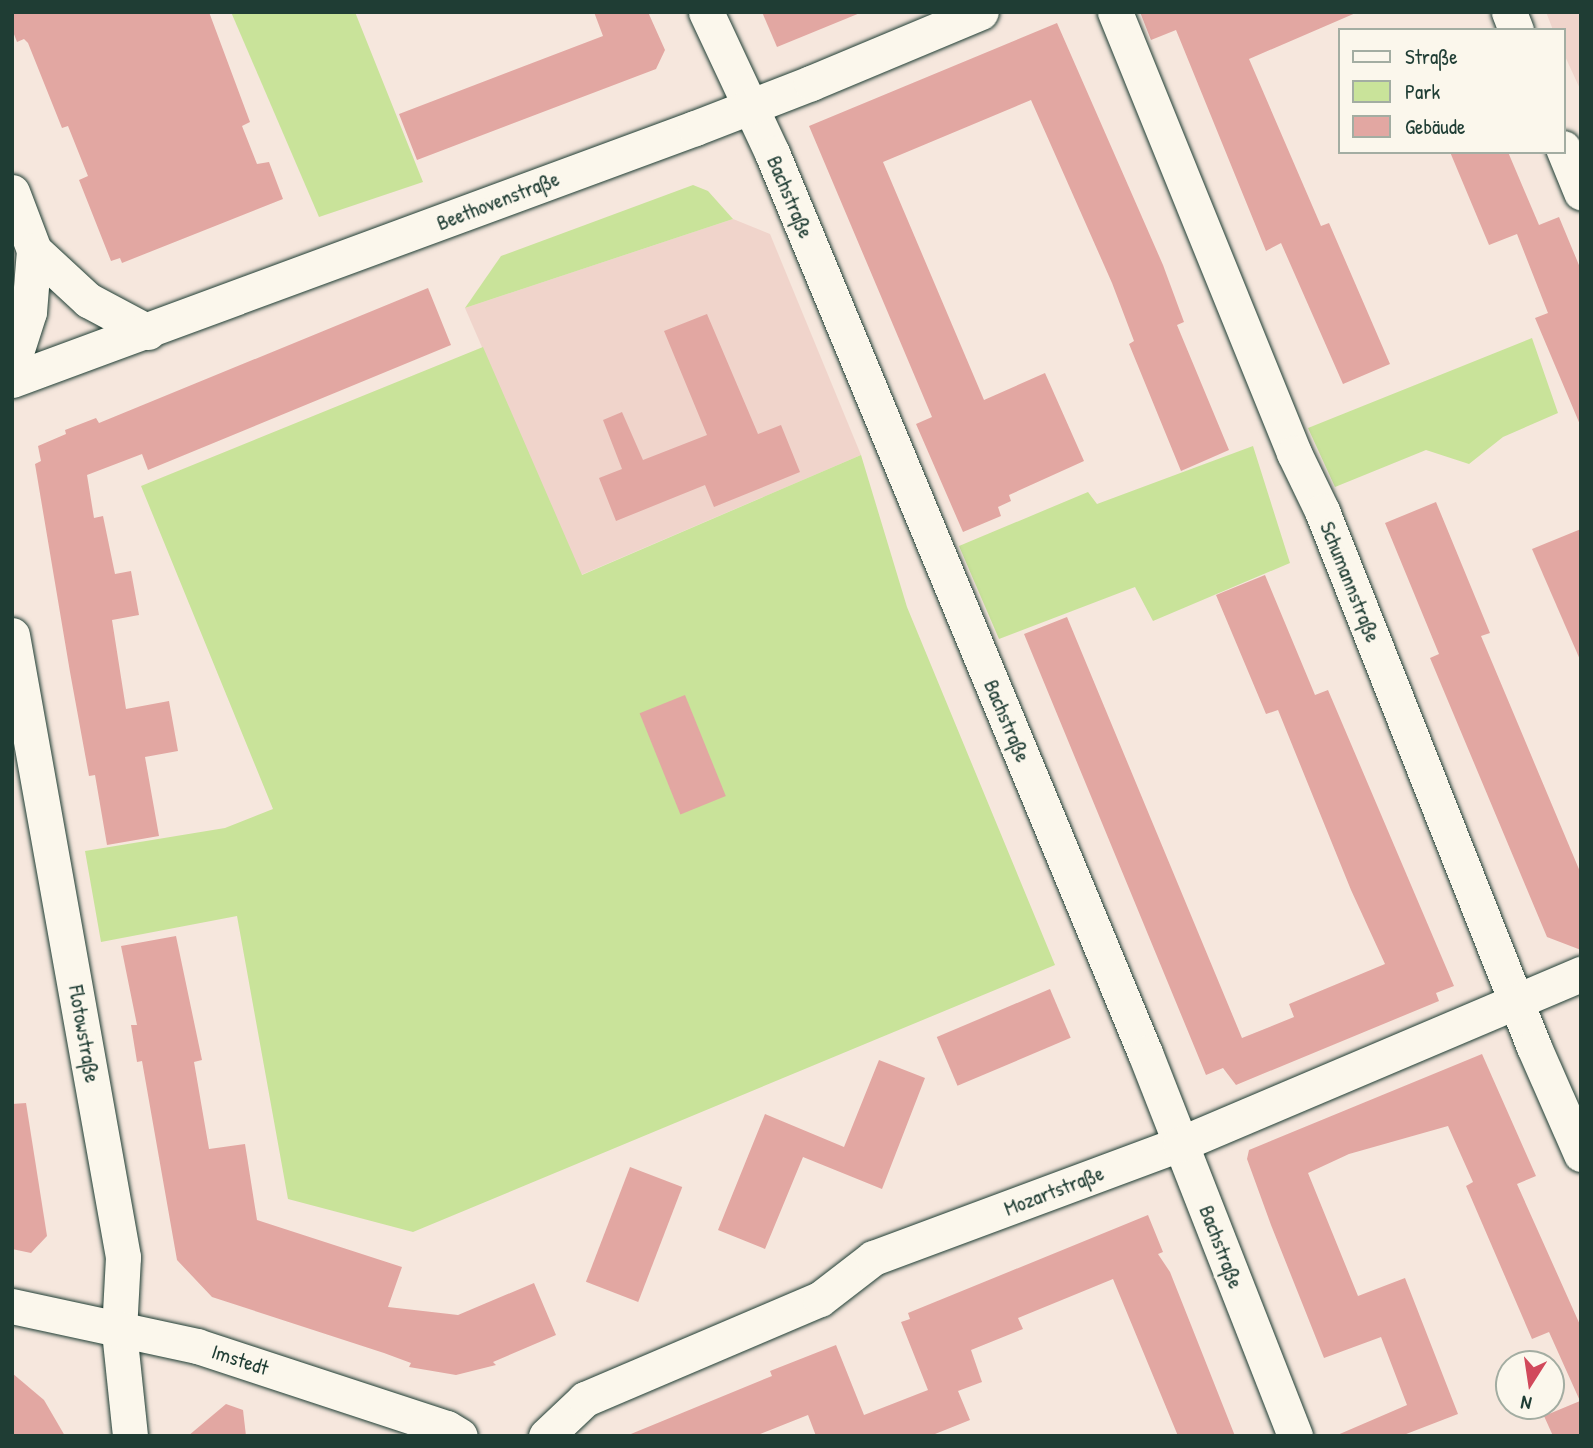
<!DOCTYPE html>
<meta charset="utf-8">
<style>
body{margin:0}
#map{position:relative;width:1593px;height:1448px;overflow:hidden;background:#f6e7dd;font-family:"Patrick Hand",sans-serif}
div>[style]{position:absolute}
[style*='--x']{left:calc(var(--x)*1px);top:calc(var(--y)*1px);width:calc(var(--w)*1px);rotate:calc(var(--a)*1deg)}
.built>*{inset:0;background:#f0d4cb}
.green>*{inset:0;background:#c9e39a}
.building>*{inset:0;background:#e2a7a2;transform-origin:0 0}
.roads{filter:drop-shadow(0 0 2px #1f3d34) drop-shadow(0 0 2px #1f3d34)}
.minor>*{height:35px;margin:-17.5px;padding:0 17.5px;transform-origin:17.5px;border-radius:17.5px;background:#fbf7ec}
span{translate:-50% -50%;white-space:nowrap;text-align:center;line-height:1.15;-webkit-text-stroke:7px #fbf7ec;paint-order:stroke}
.street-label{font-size:21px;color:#1f3d34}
.frame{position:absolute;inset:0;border:14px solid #1f3d34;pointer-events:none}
.legend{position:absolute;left:1338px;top:28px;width:228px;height:126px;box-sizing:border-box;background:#fbf7ec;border:2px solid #a3ada2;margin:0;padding:9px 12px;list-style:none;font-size:21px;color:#1f3d34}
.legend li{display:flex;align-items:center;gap:14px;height:35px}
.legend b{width:35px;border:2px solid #a3ada2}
.north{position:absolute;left:1495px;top:1350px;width:70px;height:70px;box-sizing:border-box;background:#fbf7ec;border:2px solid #a3ada2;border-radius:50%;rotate:192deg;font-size:19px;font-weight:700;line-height:28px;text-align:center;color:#1f3d34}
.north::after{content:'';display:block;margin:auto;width:24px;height:32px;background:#d1495b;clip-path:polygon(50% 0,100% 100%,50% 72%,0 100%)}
</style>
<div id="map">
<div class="built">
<div style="clip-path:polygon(1546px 12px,1581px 12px,1581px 91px,1563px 52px,1563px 30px,1553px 30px)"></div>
<div style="clip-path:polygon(733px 219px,770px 234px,861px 455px,581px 575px,465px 308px)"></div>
</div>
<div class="green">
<div style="clip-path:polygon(231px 12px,355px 12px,423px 182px,319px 217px)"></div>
<div style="clip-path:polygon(693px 185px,708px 191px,733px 219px,465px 308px,501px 256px)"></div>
<div style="clip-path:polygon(1532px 338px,1558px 413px,1503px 437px,1469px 464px,1426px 450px,1335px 487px,1308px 428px)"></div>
<div style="clip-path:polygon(483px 347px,582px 575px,861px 455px,907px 607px,1055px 965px,413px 1232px,288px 1199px,237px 916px,101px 942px,85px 851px,225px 828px,273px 809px,141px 486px)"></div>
<div style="clip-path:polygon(1253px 446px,1290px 563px,1153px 621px,1135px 587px,999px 639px,959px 546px,1088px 492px,1097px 504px)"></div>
</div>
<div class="building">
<div style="clip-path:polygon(12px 12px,209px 12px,250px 122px,242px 126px,257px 164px,269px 162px,283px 199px,122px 263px,120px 258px,111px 261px,79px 180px,88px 176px,68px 126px,62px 128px,28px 43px,24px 39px,17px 42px,12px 29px)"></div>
<div style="clip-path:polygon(594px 12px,648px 12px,665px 50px,656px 69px,417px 160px,399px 114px,603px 36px)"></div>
<div style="clip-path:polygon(762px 12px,860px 12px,860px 13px,777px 47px)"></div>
<div style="clip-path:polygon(1140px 12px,1358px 12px,1249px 59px,1321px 226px,1329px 223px,1390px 364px,1343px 384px,1281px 243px,1266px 251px,1176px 30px,1151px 40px)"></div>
<div style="clip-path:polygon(1057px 23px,1163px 265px,1184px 322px,1177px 325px,1229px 450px,1181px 471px,1129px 344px,1134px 341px,1112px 283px,1031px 100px,883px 162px,984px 400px,1045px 373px,1084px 461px,1009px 495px,1011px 501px,998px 507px,1001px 516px,963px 532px,916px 424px,932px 417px,809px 126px)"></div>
<div style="clip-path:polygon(1450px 152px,1508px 152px,1539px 225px,1559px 217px,1581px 270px,1581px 427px,1535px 318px,1548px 313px,1517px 234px,1489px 245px)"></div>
<div style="clip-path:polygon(428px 288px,451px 345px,148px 470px,142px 454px,87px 475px,94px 518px,103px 516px,115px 574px,131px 571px,139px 615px,112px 620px,126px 709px,169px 701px,178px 751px,145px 757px,159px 836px,107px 845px,95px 775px,89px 776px,70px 672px,35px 464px,41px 461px,38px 446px,66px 434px,65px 430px,96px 418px,99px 423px)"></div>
<div style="clip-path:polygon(707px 314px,758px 434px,781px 425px,800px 472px,714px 507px,705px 485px,616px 521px,599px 478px,622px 469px,603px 420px,622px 412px,643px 460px,707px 435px,664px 331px)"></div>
<div style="clip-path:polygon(1436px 502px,1490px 633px,1481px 636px,1581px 874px,1581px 950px,1547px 937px,1430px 658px,1439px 654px,1385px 523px)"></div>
<div style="clip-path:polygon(1581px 529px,1581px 662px,1532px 549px)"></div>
<div style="clip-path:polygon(1265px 575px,1315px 695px,1328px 690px,1454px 986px,1436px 993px,1439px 1001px,1236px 1085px,1223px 1068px,1206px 1075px,1024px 634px,1067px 617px,1242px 1038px,1294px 1017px,1289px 1004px,1385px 964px,1351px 890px,1278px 710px,1266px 714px,1216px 595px)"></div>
<div style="left:685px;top:695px;width:109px;height:49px;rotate:68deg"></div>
<div style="clip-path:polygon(176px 936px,202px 1060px,194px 1062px,209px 1149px,245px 1144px,257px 1220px,402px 1267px,388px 1307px,458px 1315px,534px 1283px,556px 1335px,493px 1362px,496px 1365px,456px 1375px,409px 1367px,411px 1363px,384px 1353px,212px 1297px,177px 1260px,142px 1061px,137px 1062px,131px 1025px,137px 1025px,121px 946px)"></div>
<div style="left:1050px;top:989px;width:53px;height:123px;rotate:67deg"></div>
<div style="clip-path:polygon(1482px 1054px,1536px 1176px,1517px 1184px,1581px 1327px,1581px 1436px,1553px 1436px,1544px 1416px,1580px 1401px,1549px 1332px,1532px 1339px,1466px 1186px,1473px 1182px,1448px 1126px,1349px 1154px,1308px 1173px,1358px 1296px,1405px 1278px,1458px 1414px,1401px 1436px,1335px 1436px,1407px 1405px,1381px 1337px,1324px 1358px,1271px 1225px,1247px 1159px,1249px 1150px)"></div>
<div style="clip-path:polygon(879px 1060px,925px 1078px,882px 1189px,803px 1157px,765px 1249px,718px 1230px,765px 1114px,844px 1147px)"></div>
<div style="clip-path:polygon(26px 1103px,47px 1236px,31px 1253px,12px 1249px,12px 1104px)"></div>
<div style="left:630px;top:1167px;width:56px;height:123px;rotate:21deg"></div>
<div style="clip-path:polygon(1148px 1215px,1163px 1252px,1158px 1254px,1170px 1272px,1235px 1436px,1178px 1436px,1113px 1279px,1018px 1318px,1023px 1329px,971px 1350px,982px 1382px,958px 1391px,970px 1420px,930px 1436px,816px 1436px,808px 1415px,755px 1436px,626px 1436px,772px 1376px,770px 1371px,836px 1345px,864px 1415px,928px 1390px,901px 1322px,910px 1319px,908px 1313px)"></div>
<div style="clip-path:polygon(12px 1373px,44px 1400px,65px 1436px,12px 1436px)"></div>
<div style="clip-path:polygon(226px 1404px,243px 1410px,246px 1436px,188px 1436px)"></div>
</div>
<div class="roads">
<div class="minor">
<div style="--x:706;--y:12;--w:156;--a:64.9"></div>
<div style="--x:772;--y:153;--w:974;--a:67.49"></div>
<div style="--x:1145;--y:1053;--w:411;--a:68.6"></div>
<div style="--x:1115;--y:12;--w:476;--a:67.9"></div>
<div style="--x:1294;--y:453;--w:64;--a:64.2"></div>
<div style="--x:1322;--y:511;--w:576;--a:68.42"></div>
<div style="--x:1534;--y:1047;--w:117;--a:66.3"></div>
<div style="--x:1509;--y:12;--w:19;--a:69"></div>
<div style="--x:1563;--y:148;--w:48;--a:67.8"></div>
<div style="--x:12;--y:192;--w:62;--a:69.2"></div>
<div style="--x:34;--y:250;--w:62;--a:94.6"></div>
<div style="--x:29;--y:312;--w:56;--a:107.8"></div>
<div style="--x:34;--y:250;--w:74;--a:42.8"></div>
<div style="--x:88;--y:300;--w:68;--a:28.1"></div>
<div style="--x:12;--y:380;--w:728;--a:-20.25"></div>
<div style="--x:695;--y:128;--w:124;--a:-21.2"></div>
<div style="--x:811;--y:83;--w:184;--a:-22.7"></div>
<div style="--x:12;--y:635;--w:632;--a:79.88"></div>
<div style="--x:123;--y:1257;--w:74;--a:93.1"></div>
<div style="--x:119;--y:1331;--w:106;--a:84"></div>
<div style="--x:12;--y:1306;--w:189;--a:12.2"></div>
<div style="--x:197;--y:1346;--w:263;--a:18.2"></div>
<div style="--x:447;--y:1428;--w:15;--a:32"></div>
<div style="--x:546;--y:1436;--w:54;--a:-43.5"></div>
<div style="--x:585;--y:1399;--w:255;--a:-23.1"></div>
<div style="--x:820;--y:1299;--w:67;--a:-37.7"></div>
<div style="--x:873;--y:1258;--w:327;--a:-20.4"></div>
<div style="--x:1180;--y:1144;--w:436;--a:-23"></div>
</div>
</div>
<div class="street-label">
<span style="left:790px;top:197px;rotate:67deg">Bachstraße</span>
<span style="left:498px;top:201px;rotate:-21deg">Beethovenstraße</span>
<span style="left:1350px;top:582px;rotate:68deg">Schumannstraße</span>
<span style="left:1007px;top:721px;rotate:67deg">Bachstraße</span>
<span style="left:84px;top:1034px;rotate:80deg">Flotowstraße</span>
<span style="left:1054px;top:1191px;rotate:-21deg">Mozartstraße</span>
<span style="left:1221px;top:1247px;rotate:69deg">Bachstraße</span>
<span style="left:240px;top:1360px;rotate:18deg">Imstedt</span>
</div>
<div class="frame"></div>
<ul class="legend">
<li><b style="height:9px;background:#fbf7ec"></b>Straße</li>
<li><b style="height:19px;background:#c9e39a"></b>Park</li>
<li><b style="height:19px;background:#e2a7a2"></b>Gebäude</li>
</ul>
<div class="north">N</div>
</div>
